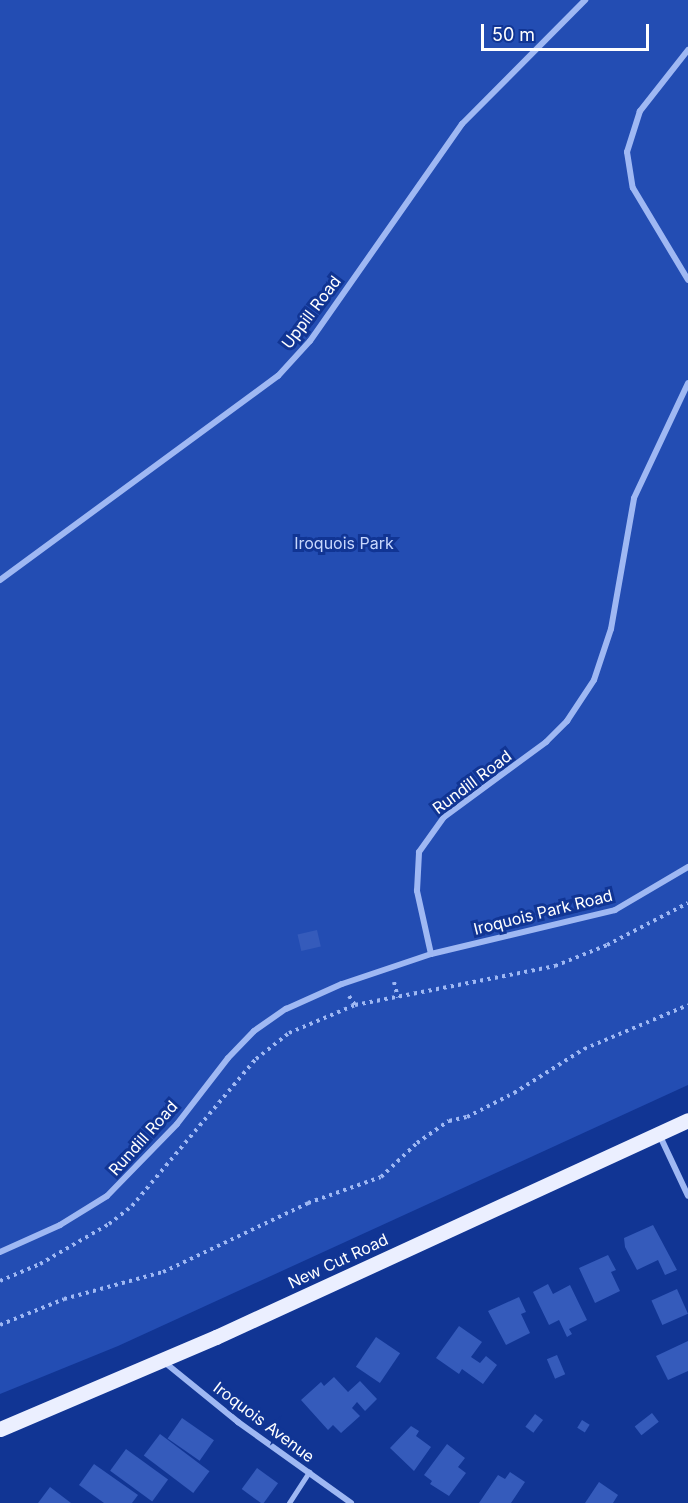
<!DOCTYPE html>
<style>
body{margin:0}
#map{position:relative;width:688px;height:1503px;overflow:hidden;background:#113594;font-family:Inter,sans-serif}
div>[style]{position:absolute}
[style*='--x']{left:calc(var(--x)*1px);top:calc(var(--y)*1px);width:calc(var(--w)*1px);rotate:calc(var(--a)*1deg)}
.green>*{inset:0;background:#234db3}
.building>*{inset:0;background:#355bbb;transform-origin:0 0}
.path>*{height:4px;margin-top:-2px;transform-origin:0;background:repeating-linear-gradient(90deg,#9fb8f3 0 3px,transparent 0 7.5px)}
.lane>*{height:4.5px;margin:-2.25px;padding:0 2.25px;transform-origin:2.25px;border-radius:2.25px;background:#9fb8f3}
.street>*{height:6px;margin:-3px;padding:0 3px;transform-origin:3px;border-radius:3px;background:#9fb8f3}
.primary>*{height:15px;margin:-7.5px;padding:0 7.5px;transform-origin:7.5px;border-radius:7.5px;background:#ebefff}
span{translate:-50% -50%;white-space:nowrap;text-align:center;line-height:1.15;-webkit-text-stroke:6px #113594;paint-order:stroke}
.street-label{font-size:16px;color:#fff}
.park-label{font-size:16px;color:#c7d7fd}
.scale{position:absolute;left:481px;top:24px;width:168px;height:27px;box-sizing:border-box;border:3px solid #fff;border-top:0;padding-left:8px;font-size:18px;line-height:21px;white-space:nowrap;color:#fff;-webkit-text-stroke:4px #113594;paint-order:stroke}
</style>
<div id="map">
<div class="green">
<div style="clip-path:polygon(0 0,688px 0,688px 1085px,118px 1346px,0 1394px)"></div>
</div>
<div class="building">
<div style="left:317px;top:930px;width:17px;height:20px;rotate:77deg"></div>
<div style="clip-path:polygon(653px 1225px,677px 1270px,665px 1275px,658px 1260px,637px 1270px,625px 1247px,624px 1238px)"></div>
<div style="clip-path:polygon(608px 1255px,616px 1270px,611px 1272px,620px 1291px,595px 1303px,579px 1268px)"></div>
<div style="clip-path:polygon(548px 1284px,553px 1294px,570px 1285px,587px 1320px,569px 1329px,572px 1334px,567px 1337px,559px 1320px,549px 1325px,533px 1292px)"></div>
<div style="left:677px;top:1289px;width:27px;height:28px;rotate:66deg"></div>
<div style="clip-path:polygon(519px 1297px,526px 1312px,521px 1314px,530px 1333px,506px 1345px,488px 1311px)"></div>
<div style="clip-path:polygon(459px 1326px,482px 1342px,471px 1357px,480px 1363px,486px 1356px,497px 1365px,483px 1384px,462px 1369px,459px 1374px,436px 1358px)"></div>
<div style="left:376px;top:1337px;width:29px;height:36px;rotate:34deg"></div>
<div style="clip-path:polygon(688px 1341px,688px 1371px,668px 1380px,656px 1356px)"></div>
<div style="left:557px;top:1355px;width:21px;height:11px;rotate:67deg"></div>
<div style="clip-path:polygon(334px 1377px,348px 1392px,360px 1381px,377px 1399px,365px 1411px,357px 1402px,352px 1408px,360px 1416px,341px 1433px,333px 1425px,328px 1430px,301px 1400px,321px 1382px,324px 1386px)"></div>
<div style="left:652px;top:1413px;width:11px;height:22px;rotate:52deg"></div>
<div style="left:535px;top:1414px;width:10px;height:16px;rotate:37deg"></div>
<div style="left:182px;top:1418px;width:39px;height:25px;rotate:35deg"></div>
<div style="left:582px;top:1420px;width:9px;height:9px;rotate:32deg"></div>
<div style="clip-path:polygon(411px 1426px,419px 1431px,416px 1436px,431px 1447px,414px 1471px,390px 1448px)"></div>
<div style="left:160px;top:1434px;width:62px;height:27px;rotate:37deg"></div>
<div style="clip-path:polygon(447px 1444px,465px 1458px,458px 1467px,466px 1473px,449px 1496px,430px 1484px,432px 1481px,424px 1475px)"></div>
<div style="left:126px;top:1449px;width:52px;height:27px;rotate:36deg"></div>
<div style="clip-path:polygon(94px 1464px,138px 1495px,132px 1503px,104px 1503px,79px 1485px)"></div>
<div style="left:257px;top:1468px;width:26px;height:26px;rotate:36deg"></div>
<div style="clip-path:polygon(510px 1472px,525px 1482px,511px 1503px,479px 1503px,498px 1475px,505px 1479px)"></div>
<div style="clip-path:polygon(599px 1482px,618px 1495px,613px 1503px,585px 1503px)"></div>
<div style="clip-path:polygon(50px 1487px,71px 1503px,38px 1503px)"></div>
</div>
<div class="path">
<div style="--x:394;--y:982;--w:16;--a:76"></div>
<div style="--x:349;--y:996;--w:11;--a:56"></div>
<div style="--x:355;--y:1005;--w:204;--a:-11"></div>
<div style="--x:555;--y:966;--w:56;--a:-22"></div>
<div style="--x:607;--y:945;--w:91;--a:-27.4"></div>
<div style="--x:0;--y:1281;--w:43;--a:-23"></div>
<div style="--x:40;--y:1264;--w:80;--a:-30.1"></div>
<div style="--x:109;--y:1224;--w:29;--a:-38"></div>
<div style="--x:132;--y:1206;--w:192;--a:-49.9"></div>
<div style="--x:256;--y:1059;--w:42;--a:-38.2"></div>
<div style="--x:289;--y:1033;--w:72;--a:-23"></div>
<div style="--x:0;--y:1325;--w:69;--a:-22.1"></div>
<div style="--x:64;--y:1299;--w:103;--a:-15.3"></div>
<div style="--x:163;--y:1272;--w:161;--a:-25.4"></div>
<div style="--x:308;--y:1203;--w:77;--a:-19.6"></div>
<div style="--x:381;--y:1177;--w:50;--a:-43.4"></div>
<div style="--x:417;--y:1143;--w:39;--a:-35"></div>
<div style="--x:449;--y:1121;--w:18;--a:-13"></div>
<div style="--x:467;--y:1117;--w:53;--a:-27.1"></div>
<div style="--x:514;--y:1093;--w:83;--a:-32.2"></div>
<div style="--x:584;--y:1049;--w:113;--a:-22.9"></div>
</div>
<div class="lane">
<div style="--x:289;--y:1503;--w:37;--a:-57"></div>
</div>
<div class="street">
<div style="--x:688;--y:50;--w:78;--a:128.2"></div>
<div style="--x:640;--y:111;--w:43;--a:107.6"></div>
<div style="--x:627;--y:152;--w:36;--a:81"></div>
<div style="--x:633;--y:188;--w:107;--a:59.1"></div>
<div style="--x:0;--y:580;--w:345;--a:-36.3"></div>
<div style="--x:278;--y:376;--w:47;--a:-47.6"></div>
<div style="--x:310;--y:341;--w:265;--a:-55"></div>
<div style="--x:462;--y:124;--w:175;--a:-45.2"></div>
<div style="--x:431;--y:954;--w:65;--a:-102.5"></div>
<div style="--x:417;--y:891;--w:39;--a:-87"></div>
<div style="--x:419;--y:852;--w:43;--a:-54.5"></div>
<div style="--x:444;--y:817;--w:127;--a:-36.3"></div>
<div style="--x:546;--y:742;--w:30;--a:-45"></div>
<div style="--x:567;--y:721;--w:49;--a:-56.6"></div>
<div style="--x:594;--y:680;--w:54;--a:-71.6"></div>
<div style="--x:611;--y:629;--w:133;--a:-80"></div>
<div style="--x:634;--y:498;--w:127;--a:-64.8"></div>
<div style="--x:659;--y:1134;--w:68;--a:64.9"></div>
<div style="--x:0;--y:1252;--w:66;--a:-24.2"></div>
<div style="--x:60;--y:1225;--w:55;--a:-31.7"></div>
<div style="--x:107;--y:1196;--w:100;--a:-45.8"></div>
<div style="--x:177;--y:1124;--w:83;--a:-52.3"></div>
<div style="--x:228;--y:1058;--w:37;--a:-46"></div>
<div style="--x:254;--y:1031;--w:39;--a:-35"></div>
<div style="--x:286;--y:1009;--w:61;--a:-24.1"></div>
<div style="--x:342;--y:984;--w:94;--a:-18.6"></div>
<div style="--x:431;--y:954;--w:189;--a:-13.4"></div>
<div style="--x:615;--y:910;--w:85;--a:-30.5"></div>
<div style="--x:163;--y:1361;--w:97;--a:39.1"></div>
<div style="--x:238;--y:1422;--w:139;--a:35.6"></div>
</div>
<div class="primary">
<div style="--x:0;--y:1429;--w:235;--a:-23.1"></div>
<div style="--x:216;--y:1337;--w:519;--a:-24.69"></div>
</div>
<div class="street-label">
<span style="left:311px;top:312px;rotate:-53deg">Uppill Road</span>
<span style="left:472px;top:782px;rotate:-37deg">Rundill Road</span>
<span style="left:543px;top:912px;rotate:-14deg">Iroquois Park Road</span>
<span style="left:143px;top:1138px;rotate:-48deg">Rundill Road</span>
<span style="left:338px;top:1261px;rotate:-25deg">New Cut Road</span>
<span style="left:264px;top:1422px;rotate:37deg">Iroquois Avenue</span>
</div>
<div class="park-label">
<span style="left:344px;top:543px">Iroquois Park</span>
</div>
<div class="scale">50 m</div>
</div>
